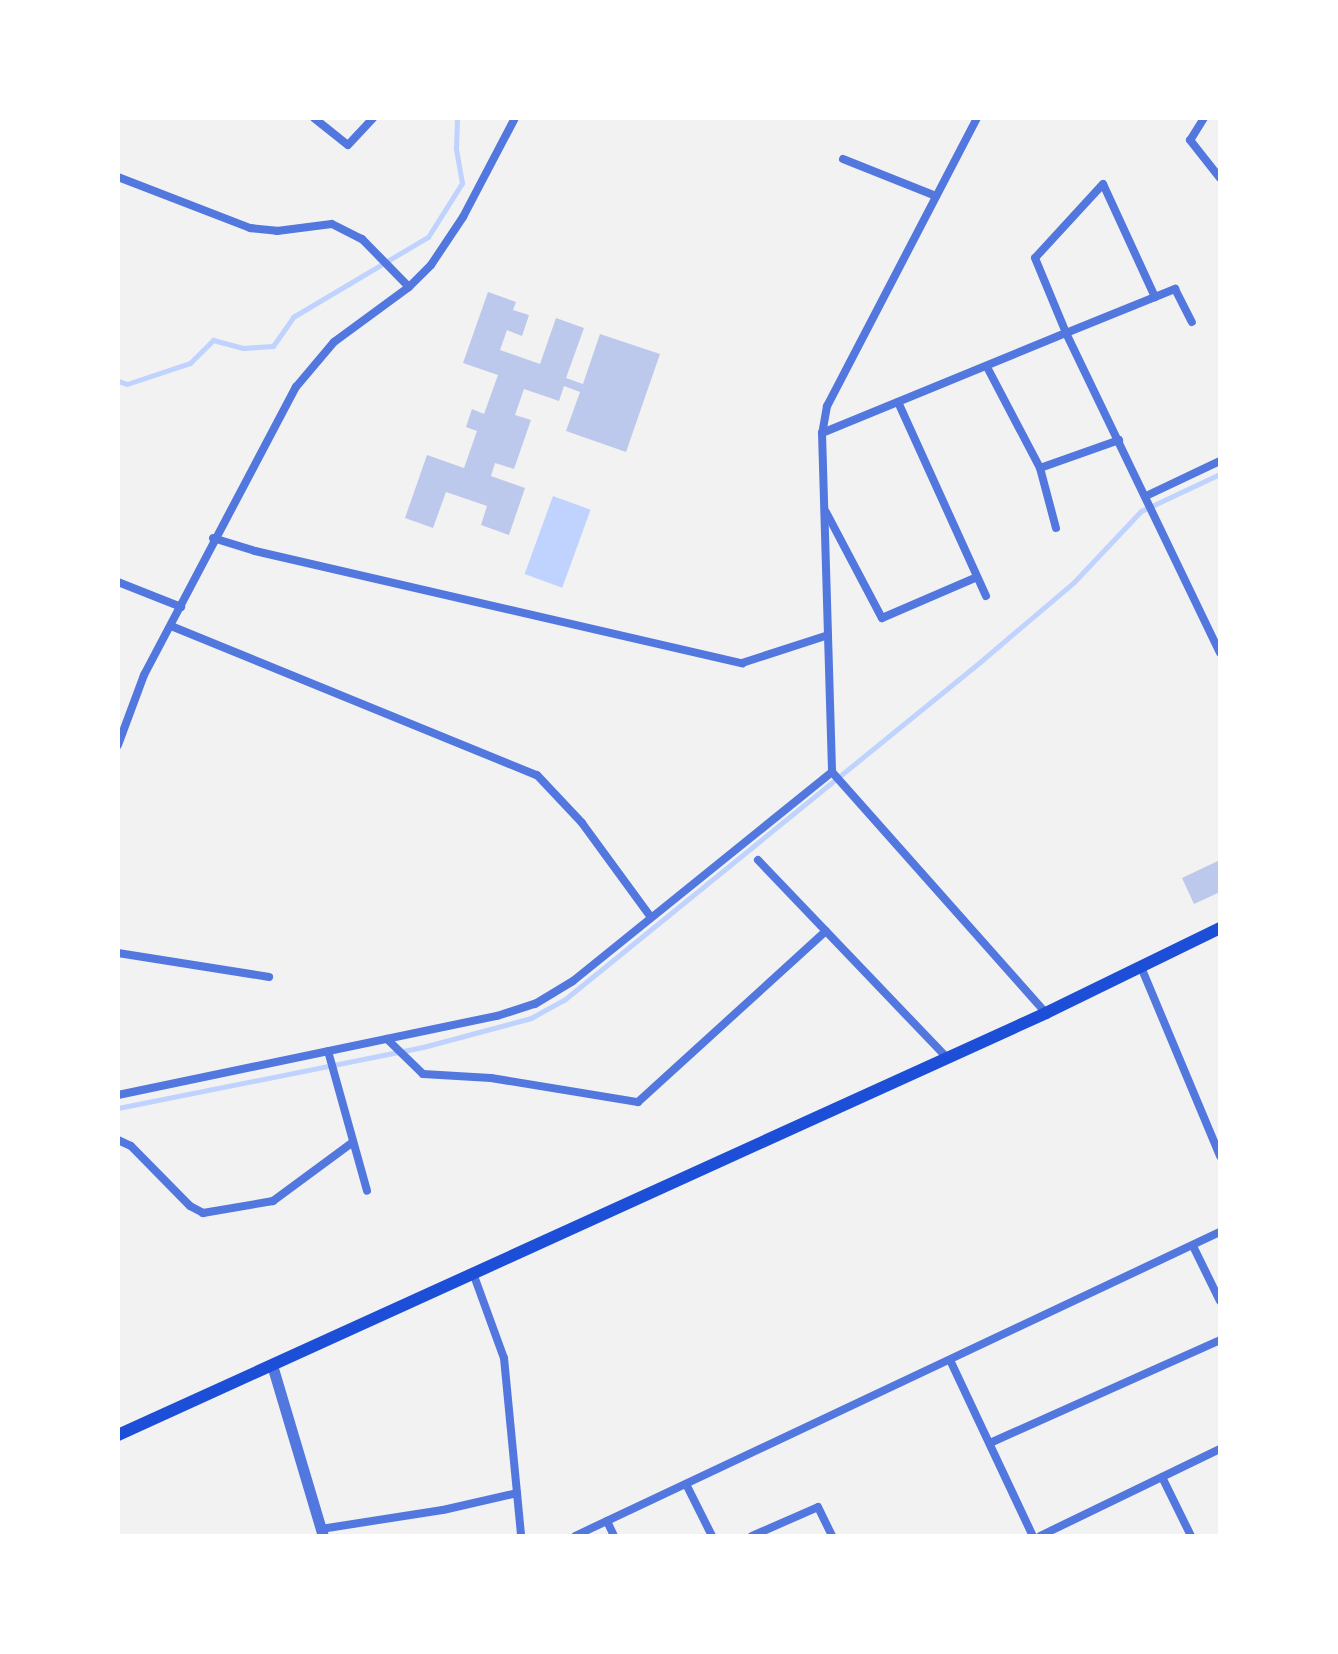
<!DOCTYPE html>
<style>
body{margin:0}
#map{position:relative;width:1338px;height:1654px;overflow:hidden;background:#f2f2f2;font-family:"IBM Plex Sans",sans-serif}
div>[style]{position:absolute}
[style*='--x']{left:calc(var(--x)*1px);top:calc(var(--y)*1px);width:calc(var(--w)*1px);rotate:calc(var(--a)*1deg)}
.water>*{inset:0;background:#bfd3fe;transform-origin:0 0}
.stream>*{height:5px;margin:-2.5px;padding:0 2.5px;transform-origin:2.5px;border-radius:2.5px;background:#bfd3fe}
.building>*{inset:0;background:#bdc9ec}
.minor>*{height:8px;margin:-4px;padding:0 4px;transform-origin:4px;border-radius:4px;background:#5277de}
.tertiary>*{height:11px;margin:-5.5px;padding:0 5.5px;transform-origin:5.5px;border-radius:5.5px;background:#5277de}
.secondary>*{height:12px;margin:-6px;padding:0 6px;transform-origin:6px;border-radius:6px;background:#1d4ed8}
span{translate:-50% -50%;white-space:nowrap;text-align:center;line-height:1.15;-webkit-text-stroke:8px #fff;paint-order:stroke}
.frame{position:absolute;inset:0;border:120px solid #fff;pointer-events:none}
</style>
<div id="map">
<div class="water">
<div style="left:553px;top:496px;width:40px;height:83px;rotate:20deg"></div>
</div>
<div class="stream">
<div style="--x:118;--y:381;--w:9;--a:18"></div>
<div style="--x:127;--y:384;--w:66;--a:-18.4"></div>
<div style="--x:190;--y:363;--w:33;--a:-45"></div>
<div style="--x:213;--y:340;--w:31;--a:15"></div>
<div style="--x:243;--y:348;--w:30;--a:-4"></div>
<div style="--x:273;--y:346;--w:35;--a:-55"></div>
<div style="--x:293;--y:317;--w:157;--a:-30.7"></div>
<div style="--x:428;--y:237;--w:64;--a:-57.8"></div>
<div style="--x:462;--y:183;--w:36;--a:-100"></div>
<div style="--x:456;--y:148;--w:30;--a:-88"></div>
<div style="--x:118;--y:1108;--w:311;--a:-11.3"></div>
<div style="--x:423;--y:1047;--w:112;--a:-15"></div>
<div style="--x:531;--y:1018;--w:38;--a:-29"></div>
<div style="--x:564;--y:1000;--w:536;--a:-39.09"></div>
<div style="--x:980;--y:662;--w:123;--a:-40.4"></div>
<div style="--x:1074;--y:582;--w:98;--a:-46.7"></div>
<div style="--x:1141;--y:511;--w:87;--a:-25.1"></div>
</div>
<div class="building">
<div style="clip-path:polygon(488px 292px,516px 302px,513px 310px,529px 315px,522px 336px,507px 330px,500px 350px,540px 364px,556px 318px,584px 328px,566px 378px,583px 384px,600px 334px,660px 354px,626px 452px,566px 431px,580px 392px,564px 386px,559px 401px,524px 389px,515px 415px,531px 420px,514px 469px,495px 463px,491px 476px,525px 488px,509px 535px,481px 525px,487px 506px,446px 492px,433px 528px,405px 518px,427px 455px,464px 468px,477px 431px,466px 427px,472px 409px,484px 414px,498px 375px,463px 363px)"></div>
<div style="clip-path:polygon(1220px 860px,1220px 892px,1194px 904px,1182px 878px)"></div>
</div>
<div class="minor">
<div style="--x:314;--y:118;--w:43;--a:38.5"></div>
<div style="--x:348;--y:145;--w:37;--a:-47"></div>
<div style="--x:977;--y:118;--w:325;--a:117.5"></div>
<div style="--x:827;--y:406;--w:27;--a:100"></div>
<div style="--x:822;--y:433;--w:339;--a:88.3"></div>
<div style="--x:832;--y:772;--w:322;--a:48.4"></div>
<div style="--x:1204;--y:118;--w:26;--a:122"></div>
<div style="--x:1190;--y:140;--w:48;--a:51.7"></div>
<div style="--x:843;--y:159;--w:100;--a:21.7"></div>
<div style="--x:118;--y:177;--w:142;--a:21.1"></div>
<div style="--x:250;--y:228;--w:27;--a:6"></div>
<div style="--x:277;--y:231;--w:55;--a:-7.3"></div>
<div style="--x:332;--y:224;--w:34;--a:27"></div>
<div style="--x:362;--y:239;--w:67;--a:45.6"></div>
<div style="--x:1155;--y:297;--w:124;--a:-114.7"></div>
<div style="--x:1103;--y:184;--w:100;--a:132.6"></div>
<div style="--x:1035;--y:258;--w:81;--a:67.5"></div>
<div style="--x:1066;--y:333;--w:96;--a:-22"></div>
<div style="--x:1155;--y:297;--w:22;--a:-22"></div>
<div style="--x:1175;--y:289;--w:37;--a:63"></div>
<div style="--x:987;--y:367;--w:114;--a:62.3"></div>
<div style="--x:1040;--y:468;--w:62;--a:75.1"></div>
<div style="--x:898;--y:402;--w:213;--a:65.6"></div>
<div style="--x:822;--y:433;--w:264;--a:-22.3"></div>
<div style="--x:1066;--y:333;--w:355;--a:64.3"></div>
<div style="--x:1040;--y:468;--w:84;--a:-19.5"></div>
<div style="--x:1146;--y:496;--w:82;--a:-25.3"></div>
<div style="--x:826;--y:512;--w:120;--a:62.2"></div>
<div style="--x:882;--y:618;--w:103;--a:-23.3"></div>
<div style="--x:213;--y:538;--w:44;--a:17.2"></div>
<div style="--x:255;--y:551;--w:500;--a:13"></div>
<div style="--x:742;--y:663;--w:90;--a:-18"></div>
<div style="--x:118;--y:582;--w:68;--a:21.6"></div>
<div style="--x:171;--y:626;--w:395;--a:22.2"></div>
<div style="--x:537;--y:775;--w:66;--a:46.8"></div>
<div style="--x:582;--y:823;--w:115;--a:53.8"></div>
<div style="--x:118;--y:745;--w:75;--a:-69.6"></div>
<div style="--x:144;--y:675;--w:326;--a:-62.2"></div>
<div style="--x:296;--y:387;--w:59;--a:-49.8"></div>
<div style="--x:334;--y:342;--w:93;--a:-36.3"></div>
<div style="--x:409;--y:287;--w:31;--a:-45"></div>
<div style="--x:431;--y:265;--w:58;--a:-56.3"></div>
<div style="--x:463;--y:217;--w:112;--a:-62.3"></div>
<div style="--x:758;--y:860;--w:274;--a:46.3"></div>
<div style="--x:118;--y:953;--w:153;--a:9"></div>
<div style="--x:1141;--y:967;--w:205;--a:67.3"></div>
<div style="--x:387;--y:1039;--w:50;--a:44.2"></div>
<div style="--x:423;--y:1074;--w:68;--a:3.4"></div>
<div style="--x:491;--y:1078;--w:149;--a:9.3"></div>
<div style="--x:638;--y:1102;--w:254;--a:-42.3"></div>
<div style="--x:328;--y:1051;--w:145;--a:74.4"></div>
<div style="--x:118;--y:1095;--w:387;--a:-11.8"></div>
<div style="--x:497;--y:1016;--w:40;--a:-18"></div>
<div style="--x:535;--y:1004;--w:44;--a:-31.2"></div>
<div style="--x:573;--y:981;--w:333;--a:-38.9"></div>
<div style="--x:118;--y:1140;--w:14;--a:25"></div>
<div style="--x:131;--y:1146;--w:84;--a:45.5"></div>
<div style="--x:190;--y:1206;--w:15;--a:28"></div>
<div style="--x:203;--y:1213;--w:71;--a:-9.7"></div>
<div style="--x:273;--y:1201;--w:99;--a:-36.4"></div>
<div style="--x:1193;--y:1246;--w:61;--a:63.9"></div>
<div style="--x:473;--y:1273;--w:90;--a:70"></div>
<div style="--x:504;--y:1358;--w:179;--a:84.5"></div>
<div style="--x:950;--y:1360;--w:195;--a:64.8"></div>
<div style="--x:990;--y:1443;--w:252;--a:-24.1"></div>
<div style="--x:1162;--y:1477;--w:66;--a:63.8"></div>
<div style="--x:686;--y:1484;--w:58;--a:63.4"></div>
<div style="--x:607;--y:1521;--w:17;--a:65"></div>
<div style="--x:321;--y:1529;--w:123;--a:-8.9"></div>
<div style="--x:443;--y:1510;--w:76;--a:-12.9"></div>
<div style="--x:575;--y:1536;--w:713;--a:-25.24"></div>
<div style="--x:752;--y:1536;--w:72;--a:-23.7"></div>
<div style="--x:818;--y:1507;--w:32;--a:64"></div>
<div style="--x:1040;--y:1536;--w:200;--a:-25.8"></div>
</div>
<div class="tertiary">
<div style="--x:272;--y:1365;--w:178;--a:73.4"></div>
</div>
<div class="secondary">
<div style="--x:118;--y:1435;--w:1019;--a:-24.45"></div>
<div style="--x:1046;--y:1013;--w:194;--a:-26"></div>
</div>
<div class="frame"></div>
</div>
